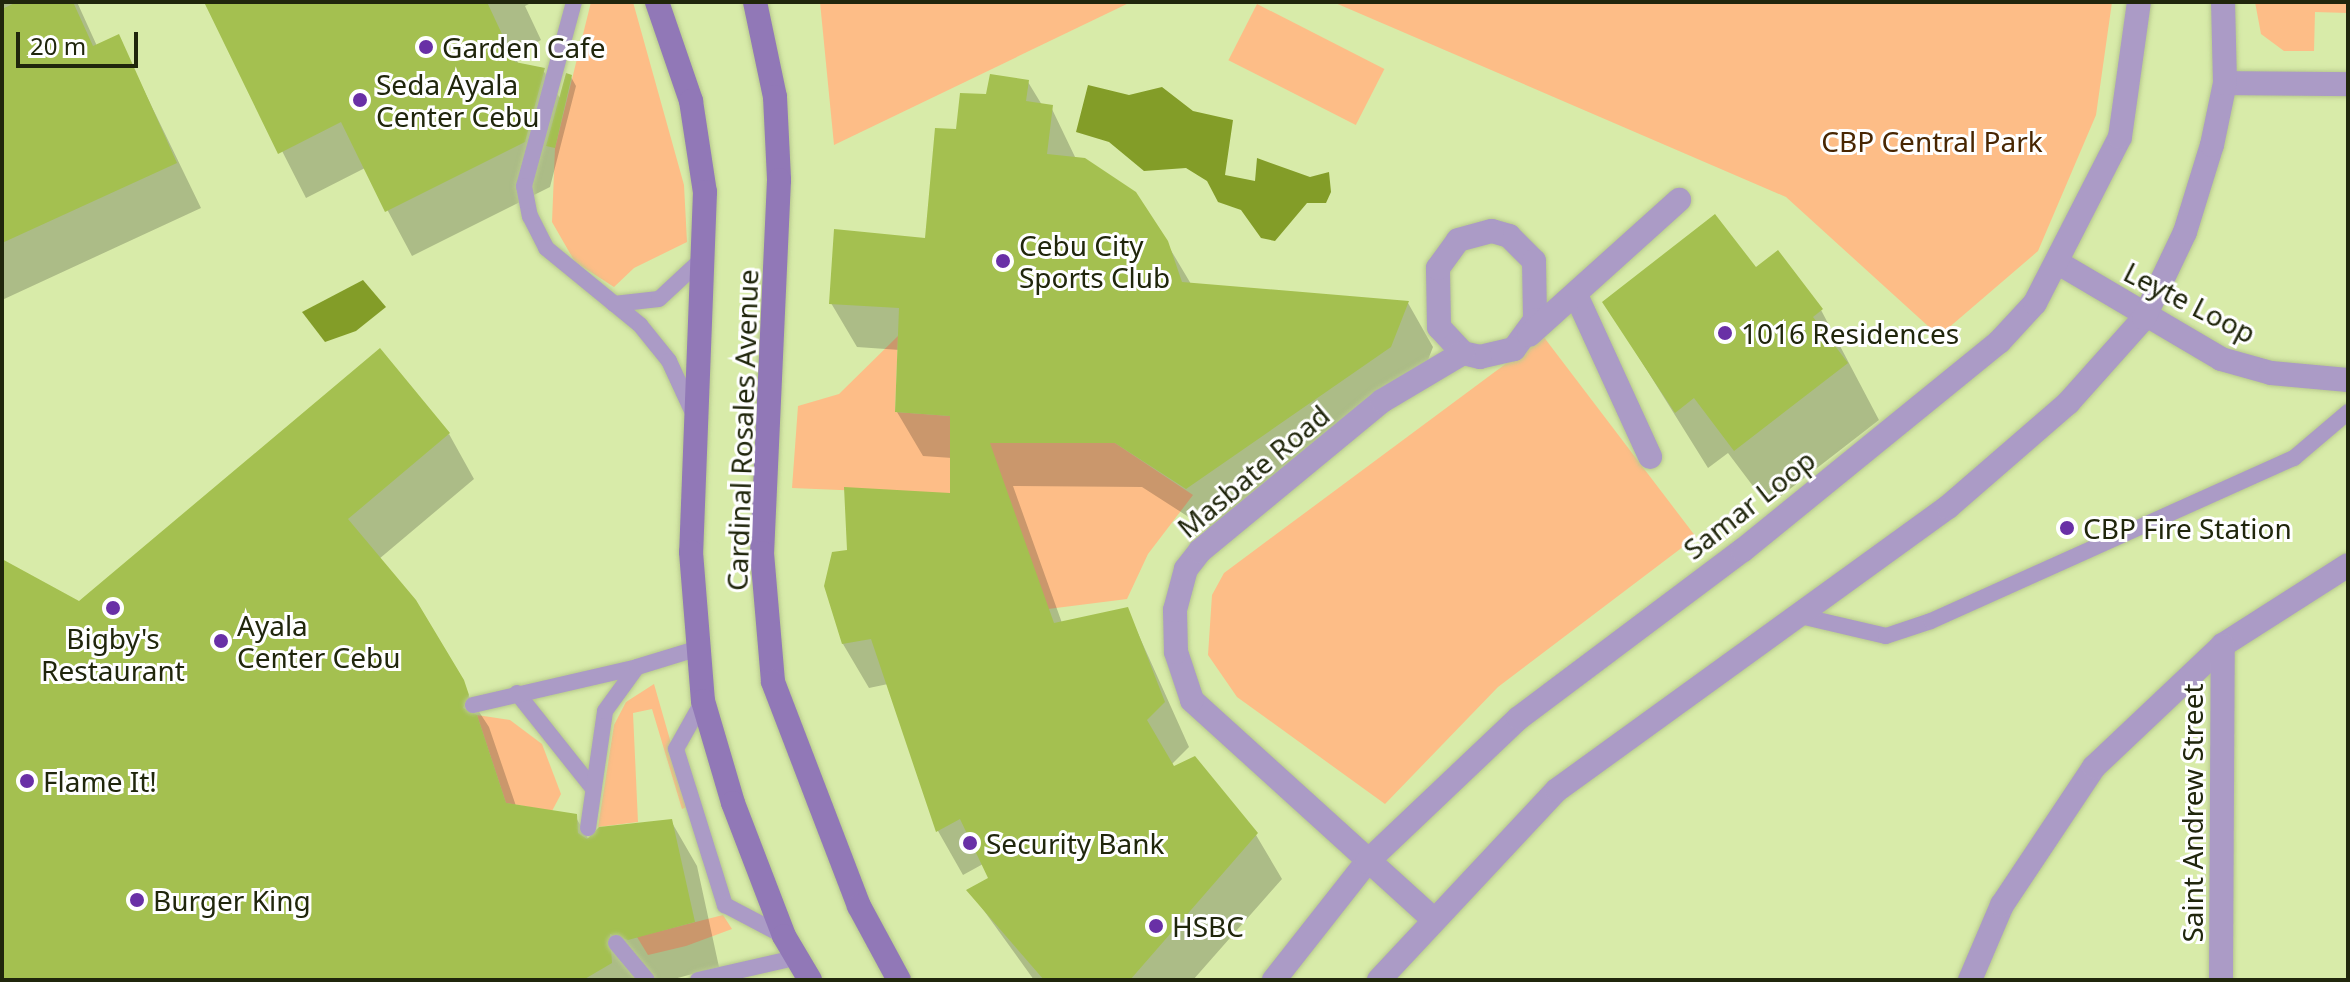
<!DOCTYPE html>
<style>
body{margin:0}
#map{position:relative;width:2350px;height:982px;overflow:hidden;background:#d8eba9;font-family:"Noto Sans",sans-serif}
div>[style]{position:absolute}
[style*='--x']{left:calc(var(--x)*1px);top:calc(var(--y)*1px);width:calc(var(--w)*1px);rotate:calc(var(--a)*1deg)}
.green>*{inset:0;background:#fdbd87;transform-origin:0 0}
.water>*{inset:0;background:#839d28}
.shadow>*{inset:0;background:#0003}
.building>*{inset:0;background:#a4c050}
.roads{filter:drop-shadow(0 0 2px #b7c88d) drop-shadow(0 0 2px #b7c88d)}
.service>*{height:16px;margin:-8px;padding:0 8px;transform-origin:8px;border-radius:8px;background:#ab9bc6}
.minor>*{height:24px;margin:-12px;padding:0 12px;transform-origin:12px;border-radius:12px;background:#ab9bc6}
.tertiary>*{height:24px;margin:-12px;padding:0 12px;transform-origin:12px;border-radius:12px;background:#ab9bc6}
.secondary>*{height:24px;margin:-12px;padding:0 12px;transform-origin:12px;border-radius:12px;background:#9178b7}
.dots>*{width:22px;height:22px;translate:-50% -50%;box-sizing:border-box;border:4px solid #fff;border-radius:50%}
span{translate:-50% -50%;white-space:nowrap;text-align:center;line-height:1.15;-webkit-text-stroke:6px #fff;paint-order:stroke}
.poi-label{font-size:28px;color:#20260c}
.left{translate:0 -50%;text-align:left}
.park-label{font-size:28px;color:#482602}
.street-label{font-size:28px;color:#20260c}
.frame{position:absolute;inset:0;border:4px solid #20260c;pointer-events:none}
.scale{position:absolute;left:16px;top:32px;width:122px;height:36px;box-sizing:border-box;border:4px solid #20260c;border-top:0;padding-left:10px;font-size:24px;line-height:28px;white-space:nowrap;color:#20260c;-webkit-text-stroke:6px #fff;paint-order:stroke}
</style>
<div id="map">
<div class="green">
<div style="clip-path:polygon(591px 2px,633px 2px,684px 185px,687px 242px,634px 268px,614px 287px,575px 262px,552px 222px,555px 148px)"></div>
<div style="clip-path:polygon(820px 2px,1131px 2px,834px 145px)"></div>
<div style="clip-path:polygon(1333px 2px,2112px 2px,2096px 115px,2038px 251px,1939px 336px,1786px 197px)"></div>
<div style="clip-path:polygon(2255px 2px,2348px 2px,2348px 13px,2315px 12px,2314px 51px,2284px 51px,2261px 34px)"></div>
<div style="left:1257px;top:4px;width:143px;height:63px;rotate:27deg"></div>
<div style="clip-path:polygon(898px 336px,895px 412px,950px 416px,950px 442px,1115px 443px,1193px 495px,1148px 554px,1127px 599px,1048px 609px,1007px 497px,792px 488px,798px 406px,839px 394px)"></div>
<div style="clip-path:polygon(1543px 336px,1696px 537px,1498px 687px,1385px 804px,1237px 697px,1208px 655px,1212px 595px,1224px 573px)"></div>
<div style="clip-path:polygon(654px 684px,689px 806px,682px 809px,652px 709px,633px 713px,638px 822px,598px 827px,614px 725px,626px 702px)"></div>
<div style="clip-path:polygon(477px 715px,510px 720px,542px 744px,561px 794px,552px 811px,506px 803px)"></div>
<div style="clip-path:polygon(723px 915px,732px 929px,686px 946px,648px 955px,637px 937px)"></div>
</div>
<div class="water">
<div style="clip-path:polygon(1088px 85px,1129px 95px,1162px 87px,1193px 111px,1233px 120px,1225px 175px,1255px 181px,1257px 158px,1310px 177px,1329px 172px,1331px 192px,1326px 203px,1307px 203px,1275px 241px,1261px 238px,1241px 210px,1218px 202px,1207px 181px,1186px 168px,1144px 171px,1109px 142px,1076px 132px)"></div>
<div style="clip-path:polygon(363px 280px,386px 307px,356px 331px,325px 342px,302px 312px)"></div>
</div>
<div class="shadow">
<div style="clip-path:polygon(2px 2px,77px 2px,97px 46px,118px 37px,201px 208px,2px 300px)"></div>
<div style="clip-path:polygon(206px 2px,533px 2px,525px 6px,541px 40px,514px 54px,519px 65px,543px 70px,561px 100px,571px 77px,576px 86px,550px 187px,412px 256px,365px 168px,306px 198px)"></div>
<div style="clip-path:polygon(1028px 82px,1042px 105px,1051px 107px,1076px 159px,1166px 242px,1191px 284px,1408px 303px,1433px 347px,1416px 391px,1212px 532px,1142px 487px,1013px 486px,1062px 623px,1127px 609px,1189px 747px,1171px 765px,1256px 835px,1282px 879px,1193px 980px,1034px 980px,969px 890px,990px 879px,983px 864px,963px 875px,938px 831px,888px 684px,869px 688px,843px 644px,849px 552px,952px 495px,952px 458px,923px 456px,897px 412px,900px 350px,857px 347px,831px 303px,927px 240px,958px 131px,988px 96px)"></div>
<div style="clip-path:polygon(1755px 270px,1821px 310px,1879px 420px,1768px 506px,1728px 453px,1708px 468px,1605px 303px)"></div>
<div style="clip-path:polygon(449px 434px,474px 479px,379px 559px,489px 727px,516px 806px,575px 816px,589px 840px,671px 821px,697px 866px,719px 967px,670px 980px,2px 980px,2px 561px,79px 603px)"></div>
</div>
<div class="building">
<div style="clip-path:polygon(17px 2px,73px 2px,93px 46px,119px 34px,177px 163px,2px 243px,2px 9px)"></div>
<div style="clip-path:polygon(204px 2px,487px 2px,515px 62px,545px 68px,525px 142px,385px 212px,341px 122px,278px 154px)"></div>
<div style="clip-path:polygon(566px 73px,572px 75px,555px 148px,546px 146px)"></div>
<div style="clip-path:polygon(990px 74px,1029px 80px,1026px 101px,1053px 105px,1047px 154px,1085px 158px,1136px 192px,1168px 241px,1182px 282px,1409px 301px,1391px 347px,1186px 489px,1115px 443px,990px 443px,1054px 623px,1128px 607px,1165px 702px,1147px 720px,1174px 766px,1195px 756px,1258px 833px,1130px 980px,1044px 980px,966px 890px,988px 878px,960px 819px,936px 832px,871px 639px,842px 644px,824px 586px,832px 552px,847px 550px,844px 487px,950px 493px,950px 416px,895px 412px,899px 308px,829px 304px,834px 229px,925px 238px,935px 128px,956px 129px,960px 93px,986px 94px)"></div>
<div style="clip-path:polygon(1715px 214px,1756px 267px,1778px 250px,1823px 309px,1813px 317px,1848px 363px,1734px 451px,1694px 398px,1675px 413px,1602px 302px)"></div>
<div style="clip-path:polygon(380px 348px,450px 433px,348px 519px,416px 600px,464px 680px,469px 695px,463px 708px,477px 715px,506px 803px,577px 814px,578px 833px,587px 839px,599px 827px,672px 819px,695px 922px,628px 940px,610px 934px,612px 963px,583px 980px,2px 980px,2px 559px,79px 601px)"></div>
</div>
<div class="roads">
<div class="service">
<div style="--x:574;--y:2;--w:191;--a:105.2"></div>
<div style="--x:524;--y:186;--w:31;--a:79"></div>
<div style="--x:530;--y:216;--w:36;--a:63"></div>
<div style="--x:546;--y:248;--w:122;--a:39.3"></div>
<div style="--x:640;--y:325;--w:46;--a:51.1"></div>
<div style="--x:669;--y:361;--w:57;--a:65.2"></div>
<div style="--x:614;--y:304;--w:45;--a:-6.3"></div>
<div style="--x:659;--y:299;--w:59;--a:-42.9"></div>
<div style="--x:1796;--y:615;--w:92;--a:13.1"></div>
<div style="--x:1886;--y:636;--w:47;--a:-18.4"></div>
<div style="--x:1931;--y:621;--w:398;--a:-24.2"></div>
<div style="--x:2294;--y:458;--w:71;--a:-40.4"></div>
<div style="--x:517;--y:693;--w:119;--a:51.5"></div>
<div style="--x:703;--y:701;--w:55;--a:119.4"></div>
<div style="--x:676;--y:749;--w:164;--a:72.6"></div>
<div style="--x:725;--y:905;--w:67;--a:27.7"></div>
<div style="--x:473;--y:705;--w:168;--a:-13"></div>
<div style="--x:588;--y:828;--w:118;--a:-81.7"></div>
<div style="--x:605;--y:711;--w:54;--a:-54"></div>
<div style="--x:637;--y:667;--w:62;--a:-17"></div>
<div style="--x:616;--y:943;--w:48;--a:50"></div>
<div style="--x:698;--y:980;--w:99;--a:-12.8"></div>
</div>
<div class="minor">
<div style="--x:2225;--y:83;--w:123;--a:0.5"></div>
<div style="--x:1492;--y:231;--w:18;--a:16"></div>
<div style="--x:1509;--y:236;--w:35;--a:45"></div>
<div style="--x:1534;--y:261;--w:59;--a:89"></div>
<div style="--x:1535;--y:320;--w:36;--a:126"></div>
<div style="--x:1514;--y:349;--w:35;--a:167"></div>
<div style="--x:1480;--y:357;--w:17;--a:-167"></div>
<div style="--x:1463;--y:353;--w:35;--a:-133"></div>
<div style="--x:1439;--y:327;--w:59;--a:-91"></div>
<div style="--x:1438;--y:268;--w:34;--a:-54"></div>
<div style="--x:1458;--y:240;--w:35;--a:-15"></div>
<div style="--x:2060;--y:264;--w:187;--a:30.5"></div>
<div style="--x:2221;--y:359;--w:52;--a:15.6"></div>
<div style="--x:2271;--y:373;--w:77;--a:5.2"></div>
<div style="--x:1576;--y:295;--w:178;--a:65.4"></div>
<div style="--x:1529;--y:335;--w:202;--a:-42"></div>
<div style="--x:1432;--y:918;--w:324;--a:-137.8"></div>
<div style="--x:1192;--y:700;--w:51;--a:-108.4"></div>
<div style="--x:1176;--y:652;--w:42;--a:-91.4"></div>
<div style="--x:1175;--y:610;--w:42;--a:-75"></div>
<div style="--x:1186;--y:569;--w:23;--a:-52"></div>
<div style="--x:1200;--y:551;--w:236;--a:-39.5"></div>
<div style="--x:1382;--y:401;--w:94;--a:-30.7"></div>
<div style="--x:1970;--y:980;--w:82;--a:-66.9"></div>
<div style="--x:2002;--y:905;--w:166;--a:-56.3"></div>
<div style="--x:2094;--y:767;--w:178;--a:-43.4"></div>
<div style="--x:2223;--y:645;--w:148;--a:-32.6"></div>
<div style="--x:2221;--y:980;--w:335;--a:-89.7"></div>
</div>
<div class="tertiary">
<div style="--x:1274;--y:980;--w:150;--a:-51.8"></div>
<div style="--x:1367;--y:862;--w:209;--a:-43.5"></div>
<div style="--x:1519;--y:718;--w:280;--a:-36.9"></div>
<div style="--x:1743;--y:550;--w:330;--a:-39.1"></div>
<div style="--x:1999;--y:342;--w:53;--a:-47.3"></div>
<div style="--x:2035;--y:303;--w:186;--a:-62.9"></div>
<div style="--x:2120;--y:137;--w:136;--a:-82"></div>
<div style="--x:1379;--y:980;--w:260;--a:-46.9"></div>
<div style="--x:1557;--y:790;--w:483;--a:-35.9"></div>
<div style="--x:1948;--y:507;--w:159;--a:-40.9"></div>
<div style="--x:2068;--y:403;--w:114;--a:-48.2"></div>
<div style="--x:2144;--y:318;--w:95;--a:-64.5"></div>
<div style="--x:2185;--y:232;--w:91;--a:-72.8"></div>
<div style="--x:2212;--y:145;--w:63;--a:-78.2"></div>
<div style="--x:2225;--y:83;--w:81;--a:-91.4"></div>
</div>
<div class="secondary">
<div style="--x:657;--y:2;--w:105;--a:71"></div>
<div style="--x:691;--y:101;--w:92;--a:81.3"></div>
<div style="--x:705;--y:192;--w:360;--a:92.2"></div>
<div style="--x:691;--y:552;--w:149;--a:85.4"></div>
<div style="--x:703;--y:701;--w:106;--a:73.6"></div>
<div style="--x:733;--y:803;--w:142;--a:69"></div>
<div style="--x:784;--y:936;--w:51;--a:59.4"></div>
<div style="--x:755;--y:2;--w:97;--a:78.1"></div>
<div style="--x:775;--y:97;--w:83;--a:87.2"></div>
<div style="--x:779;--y:180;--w:373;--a:92.6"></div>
<div style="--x:762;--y:553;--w:129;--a:85.1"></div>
<div style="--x:773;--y:682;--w:240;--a:69"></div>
<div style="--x:859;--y:906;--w:84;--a:61.6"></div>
</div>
</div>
<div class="dots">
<div style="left:426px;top:47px;background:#6930a6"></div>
<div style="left:360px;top:100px;background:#6930a6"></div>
<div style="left:1003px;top:261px;background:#6930a6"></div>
<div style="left:1725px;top:333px;background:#6930a6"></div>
<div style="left:2067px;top:528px;background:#6930a6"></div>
<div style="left:113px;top:608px;background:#6930a6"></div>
<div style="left:221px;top:641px;background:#6930a6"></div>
<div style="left:27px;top:781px;background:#6930a6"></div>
<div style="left:970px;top:843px;background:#6930a6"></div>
<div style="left:137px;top:900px;background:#6930a6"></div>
<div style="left:1156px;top:926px;background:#6930a6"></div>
</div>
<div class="poi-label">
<span class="left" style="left:442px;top:47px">Garden Cafe</span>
<span class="left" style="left:376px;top:100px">Seda Ayala<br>Center Cebu</span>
<span class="left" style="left:1019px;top:261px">Cebu City<br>Sports Club</span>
<span class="left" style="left:1741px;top:333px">1016 Residences</span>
<span class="left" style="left:2083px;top:528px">CBP Fire Station</span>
<span class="left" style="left:237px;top:641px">Ayala<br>Center Cebu</span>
<span style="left:113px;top:654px">Bigby's<br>Restaurant</span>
<span class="left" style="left:43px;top:781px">Flame It!</span>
<span class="left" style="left:986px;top:843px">Security Bank</span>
<span class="left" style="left:153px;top:900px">Burger King</span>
<span class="left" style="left:1172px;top:926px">HSBC</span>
</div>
<div class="park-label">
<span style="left:1932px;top:141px">CBP Central Park</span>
</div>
<div class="street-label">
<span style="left:2190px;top:302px;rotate:27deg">Leyte Loop</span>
<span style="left:742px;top:430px;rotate:-88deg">Cardinal Rosales Avenue</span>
<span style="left:1253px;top:471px;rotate:-40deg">Masbate Road</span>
<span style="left:1749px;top:504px;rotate:-38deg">Samar Loop</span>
<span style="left:2192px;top:813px;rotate:-90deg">Saint Andrew Street</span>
</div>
<div class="frame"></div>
<div class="scale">20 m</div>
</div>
